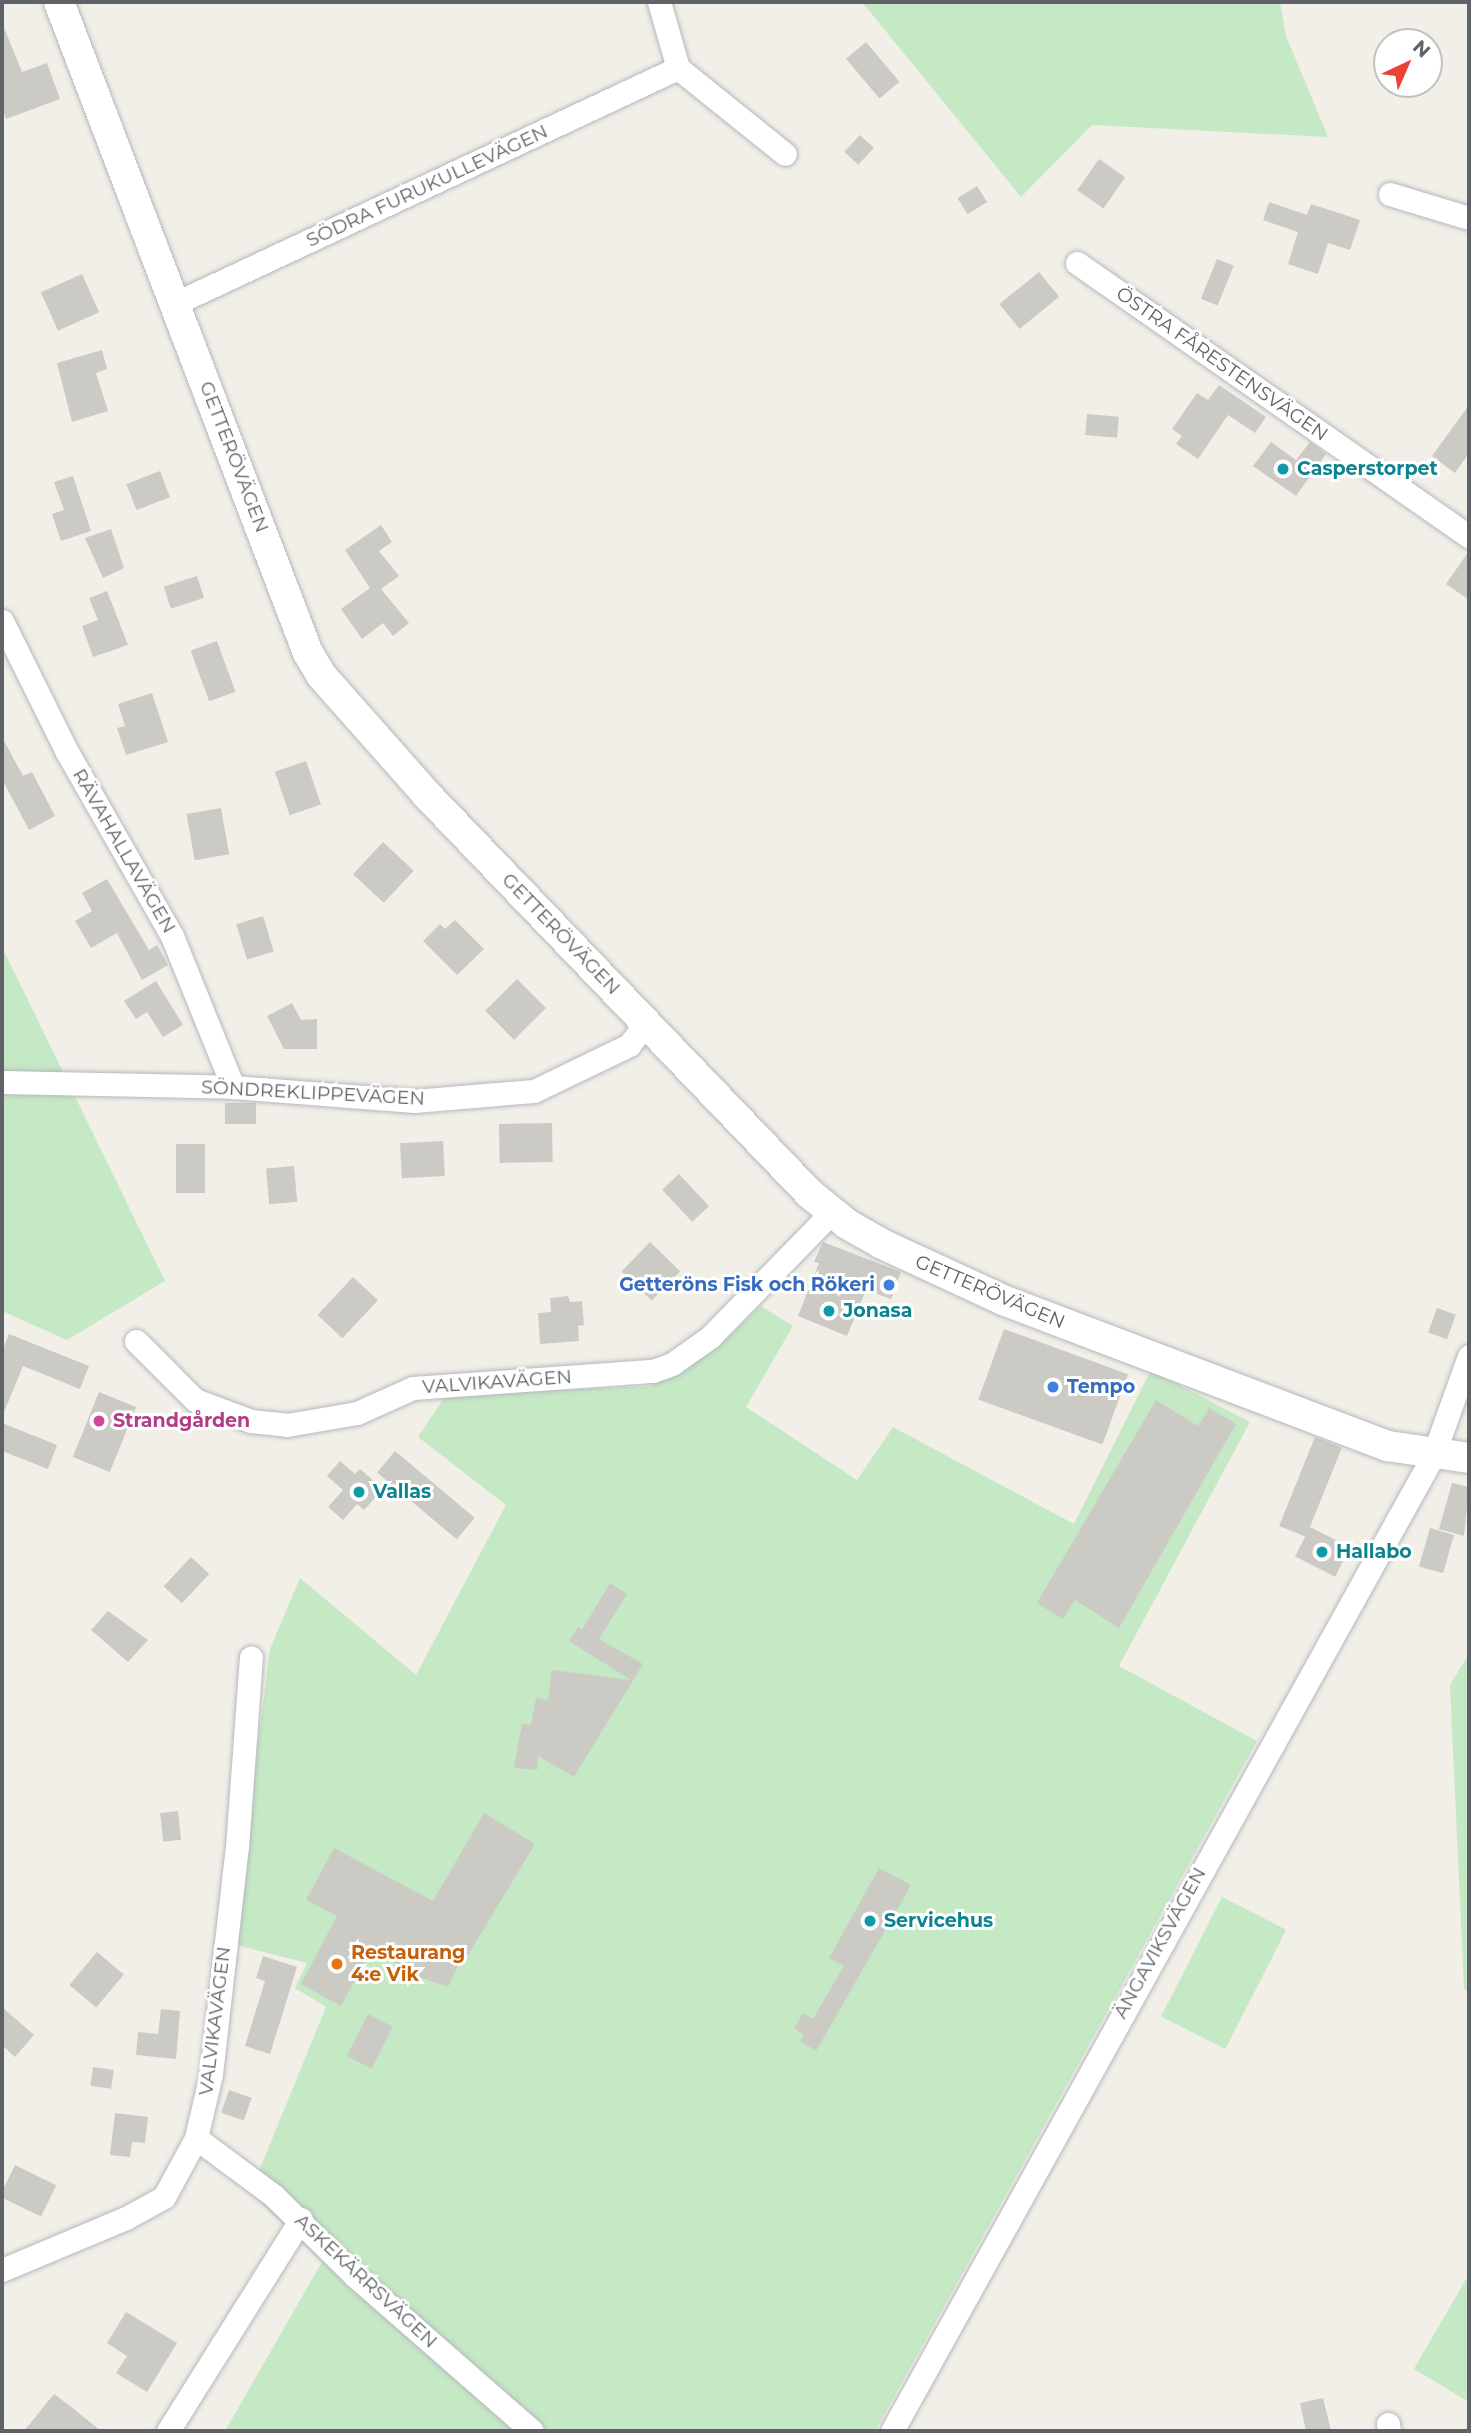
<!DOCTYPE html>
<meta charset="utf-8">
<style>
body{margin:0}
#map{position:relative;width:1471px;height:2433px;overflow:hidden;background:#f1efe8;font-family:Montserrat,sans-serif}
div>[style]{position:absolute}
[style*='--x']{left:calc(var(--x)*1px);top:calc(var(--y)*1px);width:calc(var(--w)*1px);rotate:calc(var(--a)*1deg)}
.green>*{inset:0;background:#c5e8c5;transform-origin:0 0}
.building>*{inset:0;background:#cccac5;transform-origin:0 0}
.roads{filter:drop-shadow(0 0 2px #b5b8bc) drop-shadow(0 0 2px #b5b8bc)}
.minor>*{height:23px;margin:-11.5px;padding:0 11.5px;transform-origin:11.5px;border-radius:11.5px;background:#fff}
.tertiary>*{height:30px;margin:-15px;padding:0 15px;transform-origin:15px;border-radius:15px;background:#fff}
.dots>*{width:19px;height:19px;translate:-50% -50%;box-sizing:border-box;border:4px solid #fff;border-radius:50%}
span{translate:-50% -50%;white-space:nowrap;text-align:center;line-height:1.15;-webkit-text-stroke:6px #fff;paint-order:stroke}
.street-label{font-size:19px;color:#5f6368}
.culture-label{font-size:19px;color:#0d838f;font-weight:700}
.left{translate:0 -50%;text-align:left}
.shop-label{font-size:19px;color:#366cbe;font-weight:700}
.right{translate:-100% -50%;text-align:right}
.hotel-label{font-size:19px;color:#b23c85;font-weight:700}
.food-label{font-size:19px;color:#c56008;font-weight:700}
.frame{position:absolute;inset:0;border:4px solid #5f6368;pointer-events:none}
.north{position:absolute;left:1373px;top:28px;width:70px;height:70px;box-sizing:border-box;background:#fff;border:2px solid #bfc1c3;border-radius:50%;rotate:44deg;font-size:19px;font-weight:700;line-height:28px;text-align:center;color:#5f6368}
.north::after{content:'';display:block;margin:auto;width:24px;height:32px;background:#ea4335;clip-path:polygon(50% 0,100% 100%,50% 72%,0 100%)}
</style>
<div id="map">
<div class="green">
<div style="clip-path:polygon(862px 2px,1280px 2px,1286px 36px,1328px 137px,1092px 125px,1021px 197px)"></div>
<div style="clip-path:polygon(2px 947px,165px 1281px,67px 1340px,2px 1311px)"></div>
<div style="clip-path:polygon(761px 1306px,793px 1326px,746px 1407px,857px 1480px,893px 1427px,1074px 1524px,1151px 1370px,1250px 1422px,1119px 1666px,1257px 1741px,875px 2431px,225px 2431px,322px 2262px,250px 2193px,326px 2007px,295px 1988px,307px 1963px,233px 1944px,270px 1649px,300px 1578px,416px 1675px,506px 1505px,418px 1437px,446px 1395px,650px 1386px,714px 1350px)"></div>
<div style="clip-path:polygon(1469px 1654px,1469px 1994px,1464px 1988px,1450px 1685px)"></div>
<div style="left:1222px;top:1897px;width:72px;height:134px;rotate:27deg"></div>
<div style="clip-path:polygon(1469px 2274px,1469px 2402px,1414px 2369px)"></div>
</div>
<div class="building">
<div style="clip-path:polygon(3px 25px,22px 72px,47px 63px,60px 99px,6px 119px,2px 107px)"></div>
<div style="left:866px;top:42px;width:52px;height:26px;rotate:50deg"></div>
<div style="left:860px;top:135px;width:19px;height:23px;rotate:43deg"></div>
<div style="left:1099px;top:159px;width:32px;height:38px;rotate:35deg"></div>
<div style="left:977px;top:186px;width:19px;height:23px;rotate:58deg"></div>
<div style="clip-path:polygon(1269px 202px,1307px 215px,1311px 204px,1360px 220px,1350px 250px,1328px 243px,1318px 274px,1288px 264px,1298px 232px,1263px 220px)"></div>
<div style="left:1217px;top:259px;width:18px;height:43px;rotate:22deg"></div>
<div style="left:1039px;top:272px;width:32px;height:51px;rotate:51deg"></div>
<div style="left:82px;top:274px;width:42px;height:45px;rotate:66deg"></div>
<div style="clip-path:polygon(102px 350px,107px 369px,96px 373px,108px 411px,72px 422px,57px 363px)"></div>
<div style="clip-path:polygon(1219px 385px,1266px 417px,1255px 433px,1228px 415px,1198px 459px,1176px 444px,1182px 436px,1172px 429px,1197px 393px,1208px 400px)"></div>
<div style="clip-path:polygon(1469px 405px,1469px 453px,1455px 473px,1432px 456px)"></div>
<div style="left:1087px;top:414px;width:32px;height:21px;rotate:5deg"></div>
<div style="clip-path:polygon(1271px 442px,1296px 460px,1310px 442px,1326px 454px,1296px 496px,1253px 466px)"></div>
<div style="left:160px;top:471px;width:28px;height:36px;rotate:69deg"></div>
<div style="clip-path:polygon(73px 476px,91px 531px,61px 541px,52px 514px,64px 510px,54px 482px)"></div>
<div style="clip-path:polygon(381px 525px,392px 542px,379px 551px,399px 576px,381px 589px,409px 623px,393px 636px,383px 623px,362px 639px,341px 609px,370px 588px,345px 550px)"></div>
<div style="clip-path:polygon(111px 529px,124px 568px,103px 578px,85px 538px)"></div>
<div style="clip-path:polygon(1469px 551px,1469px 600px,1446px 584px)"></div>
<div style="left:197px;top:576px;width:23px;height:35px;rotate:72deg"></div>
<div style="clip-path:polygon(107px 591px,128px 645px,93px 657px,82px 626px,98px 620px,89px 598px)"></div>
<div style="left:217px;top:641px;width:54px;height:28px;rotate:70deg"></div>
<div style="clip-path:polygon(152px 693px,168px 742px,126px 755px,117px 728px,125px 726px,118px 704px)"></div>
<div style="clip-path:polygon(2px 737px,23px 776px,32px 772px,55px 816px,29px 830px,2px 779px)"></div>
<div style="left:306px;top:761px;width:46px;height:33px;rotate:71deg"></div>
<div style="left:221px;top:808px;width:47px;height:35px;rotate:80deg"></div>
<div style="left:383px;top:842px;width:42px;height:44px;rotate:43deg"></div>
<div style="clip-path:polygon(107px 879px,149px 950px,157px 945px,168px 965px,142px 980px,117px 933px,91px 948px,75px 921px,92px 911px,82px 893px)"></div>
<div style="left:263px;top:916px;width:37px;height:28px;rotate:73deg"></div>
<div style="clip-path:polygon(455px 920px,484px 949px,457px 975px,423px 941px,440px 924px,445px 929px)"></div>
<div style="left:517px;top:979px;width:41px;height:45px;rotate:45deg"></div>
<div style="clip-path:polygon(156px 981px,183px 1025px,163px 1037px,147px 1012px,136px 1019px,124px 1001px)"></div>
<div style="clip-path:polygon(292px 1003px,301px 1020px,317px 1019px,317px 1049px,284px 1049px,267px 1016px)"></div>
<div style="left:256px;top:1103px;width:21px;height:31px;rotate:90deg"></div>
<div style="left:552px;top:1123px;width:39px;height:53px;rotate:89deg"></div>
<div style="left:443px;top:1141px;width:35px;height:43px;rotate:87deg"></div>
<div style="left:176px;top:1144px;width:29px;height:49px"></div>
<div style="left:294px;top:1166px;width:36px;height:28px;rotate:85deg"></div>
<div style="left:679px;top:1174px;width:44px;height:23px;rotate:47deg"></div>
<div style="left:650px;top:1242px;width:42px;height:41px;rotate:44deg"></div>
<div style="clip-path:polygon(823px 1242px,901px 1272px,891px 1299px,866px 1290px,847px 1336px,798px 1316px,819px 1263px,814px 1262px)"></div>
<div style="left:353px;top:1277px;width:34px;height:52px;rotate:43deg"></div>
<div style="clip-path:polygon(568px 1296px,570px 1302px,582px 1301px,584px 1325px,578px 1326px,579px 1341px,540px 1344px,538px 1313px,551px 1312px,550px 1298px)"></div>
<div style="left:1437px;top:1308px;width:20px;height:26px;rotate:20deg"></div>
<div style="left:1004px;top:1329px;width:132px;height:75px;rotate:20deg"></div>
<div style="clip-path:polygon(9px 1334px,89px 1366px,80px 1389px,23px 1366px,2px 1417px,2px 1352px)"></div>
<div style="left:99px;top:1392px;width:40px;height:70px;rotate:22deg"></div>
<div style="clip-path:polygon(1156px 1400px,1198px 1426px,1209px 1408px,1236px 1424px,1119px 1628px,1075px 1600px,1063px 1619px,1037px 1603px)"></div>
<div style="clip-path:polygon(2px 1423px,57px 1445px,48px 1469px,2px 1451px)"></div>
<div style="left:1315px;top:1437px;width:29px;height:96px;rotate:22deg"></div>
<div style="left:395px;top:1451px;width:104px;height:28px;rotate:40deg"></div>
<div style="clip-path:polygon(340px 1461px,355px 1474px,360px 1469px,383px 1489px,364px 1510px,357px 1504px,343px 1520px,328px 1507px,343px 1490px,327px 1476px)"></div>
<div style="clip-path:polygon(1452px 1483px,1469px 1487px,1464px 1536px,1439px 1529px)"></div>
<div style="left:1310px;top:1527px;width:45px;height:33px;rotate:27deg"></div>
<div style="left:1430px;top:1528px;width:25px;height:40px;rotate:16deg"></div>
<div style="left:191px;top:1557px;width:25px;height:40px;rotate:43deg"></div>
<div style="clip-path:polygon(610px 1583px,627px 1594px,599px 1639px,643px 1664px,574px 1777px,538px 1756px,537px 1770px,514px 1768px,522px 1724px,531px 1725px,536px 1698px,548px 1700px,552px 1670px,631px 1680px,569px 1641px,578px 1627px,582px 1630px)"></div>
<div style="clip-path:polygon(108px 1611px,148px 1640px,128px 1662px,91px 1630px)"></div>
<div style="left:178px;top:1811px;width:29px;height:18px;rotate:84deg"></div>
<div style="clip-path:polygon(484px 1813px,535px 1844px,468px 1955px,464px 1953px,448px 1987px,416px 1976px,372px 1948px,341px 2006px,301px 1984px,337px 1916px,306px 1900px,334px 1848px,433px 1901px)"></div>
<div style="clip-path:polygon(879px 1868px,911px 1885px,816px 2051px,800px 2041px,804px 2035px,794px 2028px,803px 2013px,813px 2019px,844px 1966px,829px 1958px)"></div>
<div style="left:97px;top:1952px;width:35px;height:43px;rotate:40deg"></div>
<div style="clip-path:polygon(263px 1956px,297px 1967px,270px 2054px,245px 2046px,265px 1981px,256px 1978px)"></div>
<div style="clip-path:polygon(2px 2007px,34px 2035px,15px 2057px,2px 2045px)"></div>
<div style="clip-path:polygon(161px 2009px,180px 2011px,176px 2059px,136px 2055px,138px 2032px,158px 2034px)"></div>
<div style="left:368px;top:2014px;width:28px;height:47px;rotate:27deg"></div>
<div style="left:93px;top:2067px;width:21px;height:19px;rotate:8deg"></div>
<div style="left:229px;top:2090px;width:24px;height:24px;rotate:19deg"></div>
<div style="clip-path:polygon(115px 2113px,148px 2117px,145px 2143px,132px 2142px,130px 2157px,110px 2155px)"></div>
<div style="left:15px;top:2165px;width:46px;height:35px;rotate:26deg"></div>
<div style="clip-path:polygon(126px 2312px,177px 2343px,147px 2392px,116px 2373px,127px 2356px,107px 2343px)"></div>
<div style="clip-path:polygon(54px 2394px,70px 2406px,101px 2431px,24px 2431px)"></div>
<div style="clip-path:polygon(1323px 2398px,1331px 2431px,1306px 2431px,1300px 2403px)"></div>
</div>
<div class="roads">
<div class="minor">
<div style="--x:659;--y:2;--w:69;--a:73.9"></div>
<div style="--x:678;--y:68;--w:137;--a:38.8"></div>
<div style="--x:1390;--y:194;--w:83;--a:16.9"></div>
<div style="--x:1077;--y:263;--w:478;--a:34.9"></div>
<div style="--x:176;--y:303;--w:554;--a:-25.09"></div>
<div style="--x:2;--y:621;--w:146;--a:63.6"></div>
<div style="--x:67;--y:752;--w:212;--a:60.3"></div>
<div style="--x:172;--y:936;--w:163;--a:68"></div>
<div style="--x:2;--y:1082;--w:231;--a:1.2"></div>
<div style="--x:233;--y:1087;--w:182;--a:4.4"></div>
<div style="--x:414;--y:1101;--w:120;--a:-4.8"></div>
<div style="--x:534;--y:1091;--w:106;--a:-25.8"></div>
<div style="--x:629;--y:1045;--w:28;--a:-52"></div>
<div style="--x:136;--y:1341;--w:83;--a:45"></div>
<div style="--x:195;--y:1400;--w:60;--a:20.6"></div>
<div style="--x:251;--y:1421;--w:36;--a:6"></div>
<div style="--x:287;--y:1425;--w:71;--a:-9.7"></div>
<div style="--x:357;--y:1413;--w:61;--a:-24.1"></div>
<div style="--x:413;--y:1388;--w:241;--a:-4.1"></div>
<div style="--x:653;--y:1371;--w:20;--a:-20"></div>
<div style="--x:672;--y:1364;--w:47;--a:-35.4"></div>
<div style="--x:710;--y:1337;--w:175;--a:-45.7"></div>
<div style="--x:196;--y:2138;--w:97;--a:36.6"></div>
<div style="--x:274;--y:2196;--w:114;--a:44.6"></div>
<div style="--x:355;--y:2276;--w:235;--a:41.2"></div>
<div style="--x:2;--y:2270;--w:134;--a:-22.8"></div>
<div style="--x:126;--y:2218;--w:43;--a:-28.9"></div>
<div style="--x:164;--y:2197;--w:67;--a:-61.5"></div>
<div style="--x:196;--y:2138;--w:66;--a:-76.8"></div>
<div style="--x:211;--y:2074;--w:228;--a:-83.5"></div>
<div style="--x:237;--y:1847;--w:190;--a:-85.8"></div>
<div style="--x:1388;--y:2424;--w:7;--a:82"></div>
<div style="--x:168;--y:2431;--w:250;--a:-57.9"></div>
<div style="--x:892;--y:2431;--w:1115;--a:-60.98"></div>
<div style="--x:1433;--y:1456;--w:106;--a:-70.2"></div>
</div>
<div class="tertiary">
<div style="--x:59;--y:2;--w:697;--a:69.07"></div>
<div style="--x:308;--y:653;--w:26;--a:59"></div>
<div style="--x:321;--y:675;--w:160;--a:48.5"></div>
<div style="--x:427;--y:795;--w:553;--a:46.17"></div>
<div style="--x:810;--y:1194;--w:48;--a:39"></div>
<div style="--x:847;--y:1224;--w:40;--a:29.7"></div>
<div style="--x:882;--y:1244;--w:133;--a:24.8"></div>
<div style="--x:1003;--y:1300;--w:412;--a:20.8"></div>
<div style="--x:1388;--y:1446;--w:82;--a:8.4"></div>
</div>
</div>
<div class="dots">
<div style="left:1283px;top:469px;background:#0f9aa8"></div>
<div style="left:889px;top:1285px;background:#3f7fe0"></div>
<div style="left:829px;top:1311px;background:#0f9aa8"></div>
<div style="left:1053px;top:1387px;background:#3f7fe0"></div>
<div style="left:99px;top:1421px;background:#d1479c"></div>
<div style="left:359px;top:1492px;background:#0f9aa8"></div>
<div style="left:1322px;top:1552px;background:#0f9aa8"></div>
<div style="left:870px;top:1921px;background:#0f9aa8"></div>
<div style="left:337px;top:1964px;background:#e8710a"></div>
</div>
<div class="street-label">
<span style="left:427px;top:186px;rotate:-25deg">SÖDRA FURUKULLEVÄGEN</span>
<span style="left:1222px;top:364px;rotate:35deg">ÖSTRA FÅRESTENSVÄGEN</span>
<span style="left:234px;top:457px;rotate:69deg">GETTERÖVÄGEN</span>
<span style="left:124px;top:851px;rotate:60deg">RÄVAHALLAVÄGEN</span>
<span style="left:561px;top:934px;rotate:46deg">GETTERÖVÄGEN</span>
<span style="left:313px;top:1093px;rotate:3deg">SÖNDREKLIPPEVÄGEN</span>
<span style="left:990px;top:1292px;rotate:23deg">GETTERÖVÄGEN</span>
<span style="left:497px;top:1382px;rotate:-4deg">VALVIKAVÄGEN</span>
<span style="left:1160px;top:1943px;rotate:-61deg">ÄNGAVIKSVÄGEN</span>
<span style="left:215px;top:2021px;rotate:-83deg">VALVIKAVÄGEN</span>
<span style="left:366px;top:2281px;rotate:43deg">ASKEKÄRRSVÄGEN</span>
</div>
<div class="culture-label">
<span class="left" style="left:1297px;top:469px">Casperstorpet</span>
<span class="left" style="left:843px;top:1311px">Jonasa</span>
<span class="left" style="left:373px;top:1492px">Vallas</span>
<span class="left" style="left:1336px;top:1552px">Hallabo</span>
<span class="left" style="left:884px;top:1921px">Servicehus</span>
</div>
<div class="shop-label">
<span class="right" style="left:875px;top:1285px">Getteröns Fisk och Rökeri</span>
<span class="left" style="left:1067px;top:1387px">Tempo</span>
</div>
<div class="hotel-label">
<span class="left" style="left:113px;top:1421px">Strandgården</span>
</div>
<div class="food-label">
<span class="left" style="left:351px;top:1964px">Restaurang<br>4:e Vik</span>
</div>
<div class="frame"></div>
<div class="north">N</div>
</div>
